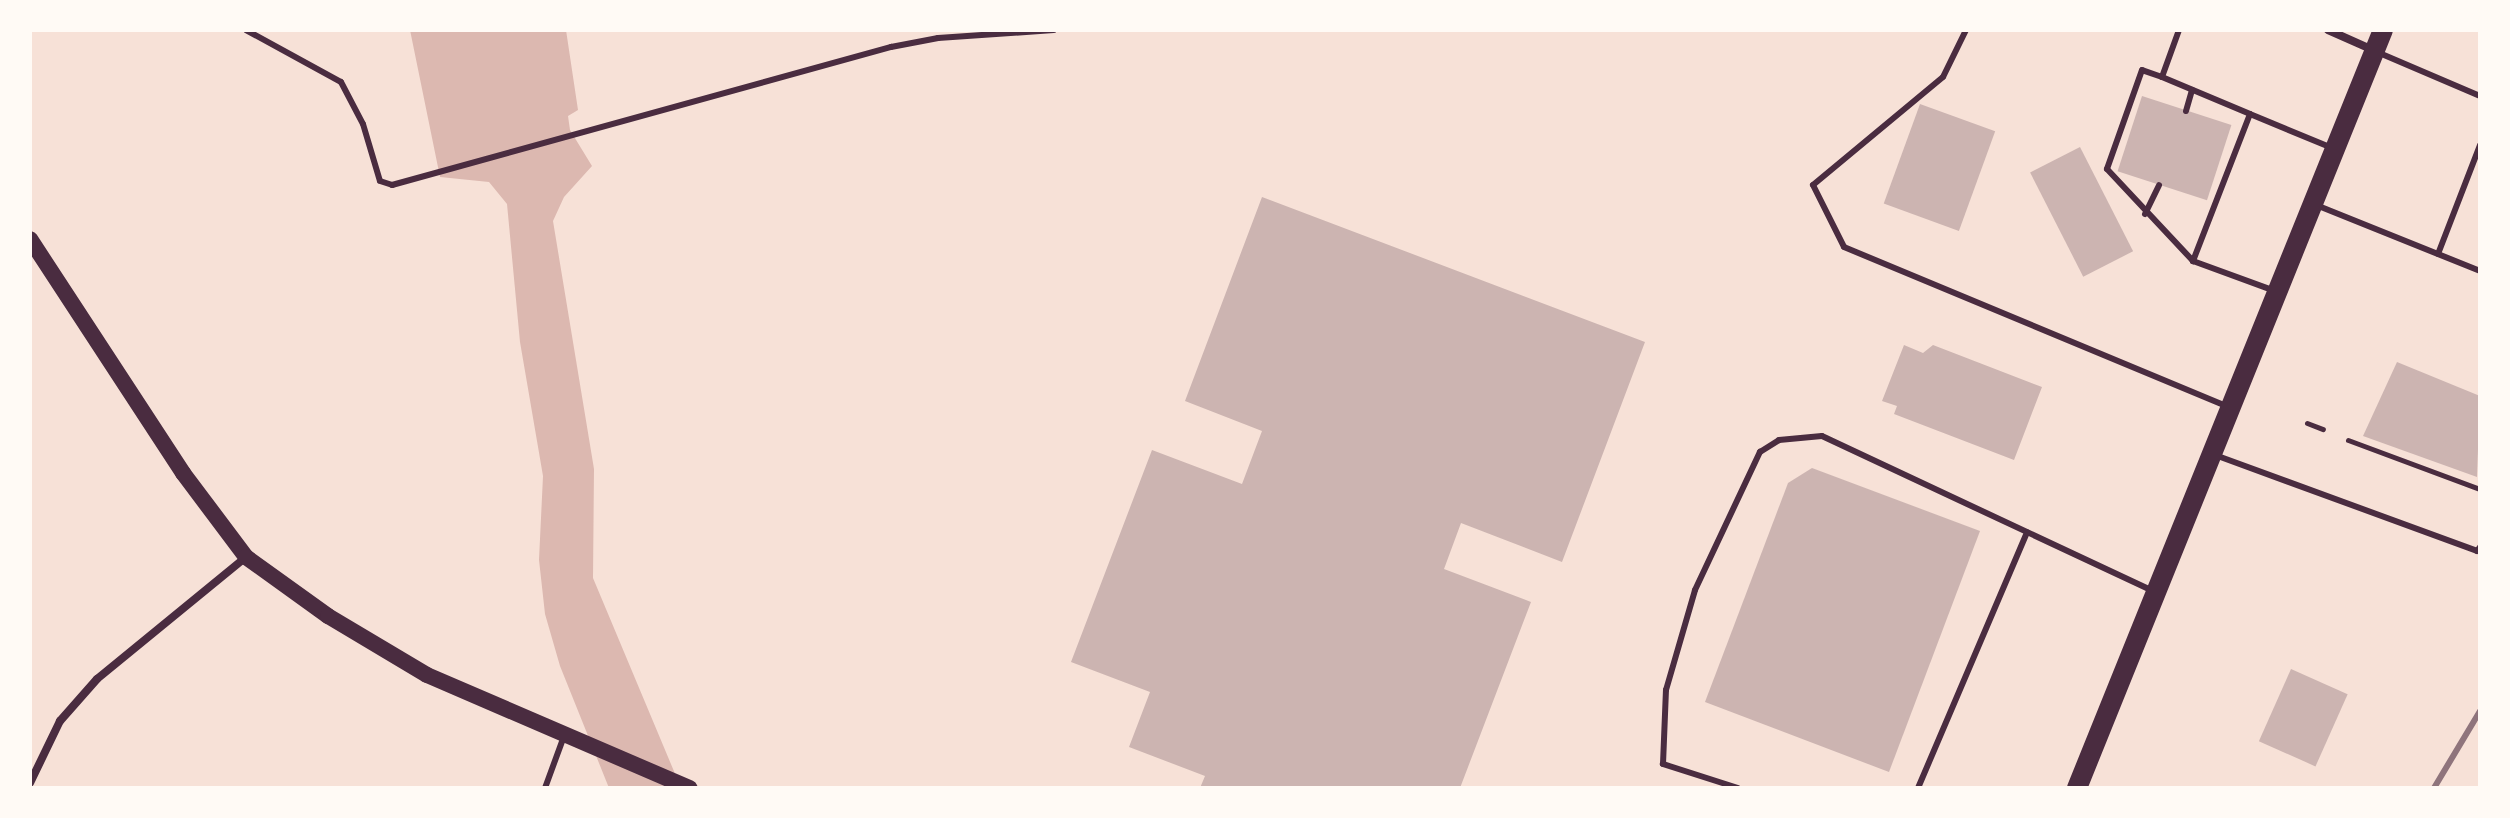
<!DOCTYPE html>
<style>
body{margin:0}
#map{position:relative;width:2510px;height:818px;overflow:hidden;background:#f7e1d7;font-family:"Asap Condensed",sans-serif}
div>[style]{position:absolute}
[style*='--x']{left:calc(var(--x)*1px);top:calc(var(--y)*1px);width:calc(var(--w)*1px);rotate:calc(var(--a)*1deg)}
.water>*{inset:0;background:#dcb8b0}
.building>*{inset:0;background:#ccb4b1;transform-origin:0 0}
.path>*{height:5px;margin:-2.5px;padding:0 2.5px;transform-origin:2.5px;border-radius:2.5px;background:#4a2c40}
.service>*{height:6px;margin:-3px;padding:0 3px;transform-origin:3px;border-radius:3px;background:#4a2c40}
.minor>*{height:8px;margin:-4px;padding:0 4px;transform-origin:4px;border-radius:4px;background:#4a2c40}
.secondary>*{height:16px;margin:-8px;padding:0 8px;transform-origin:8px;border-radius:8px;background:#4a2c40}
.primary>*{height:20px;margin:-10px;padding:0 10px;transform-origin:10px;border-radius:10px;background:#4a2c40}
.rail>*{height:6px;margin:-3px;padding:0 3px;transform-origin:3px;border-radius:3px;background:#8f747c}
span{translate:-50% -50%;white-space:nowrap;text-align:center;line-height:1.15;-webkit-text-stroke:7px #fffaf5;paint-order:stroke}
.frame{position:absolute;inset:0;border:32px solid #fffaf5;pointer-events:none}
</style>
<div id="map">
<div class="water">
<div style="clip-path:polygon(410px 30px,566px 30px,578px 110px,568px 116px,570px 130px,592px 166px,564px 197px,553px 221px,594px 469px,593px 578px,681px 788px,609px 788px,560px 666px,545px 614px,539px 560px,543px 476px,520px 342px,507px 204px,489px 182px,440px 177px)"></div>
</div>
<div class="building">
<div style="left:2142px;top:96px;width:94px;height:79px;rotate:18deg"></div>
<div style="left:1920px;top:104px;width:80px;height:106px;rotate:20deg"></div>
<div style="left:2080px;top:147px;width:117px;height:56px;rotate:63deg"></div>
<div style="clip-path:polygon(1262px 197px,1645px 342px,1562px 562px,1461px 523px,1444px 569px,1531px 602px,1460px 788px,1200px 788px,1205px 776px,1129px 747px,1150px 692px,1071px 662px,1152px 450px,1242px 484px,1262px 431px,1185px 401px)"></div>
<div style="clip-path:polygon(1904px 345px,1923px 353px,1933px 345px,2042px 387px,2014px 460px,1894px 414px,1897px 406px,1882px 401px)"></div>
<div style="clip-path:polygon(2397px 362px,2480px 396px,2477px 477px,2363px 436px)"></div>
<div style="clip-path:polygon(1812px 468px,1980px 531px,1889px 772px,1705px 702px,1788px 483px)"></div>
<div style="left:2291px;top:669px;width:62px;height:79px;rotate:24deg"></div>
</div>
<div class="path">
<div style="--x:2307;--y:423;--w:17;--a:21"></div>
<div style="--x:2348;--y:440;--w:138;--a:20.4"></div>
</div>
<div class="service">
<div style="--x:246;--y:30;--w:108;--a:28.7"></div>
<div style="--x:341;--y:82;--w:47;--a:62.4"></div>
<div style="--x:363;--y:124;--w:59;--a:73.4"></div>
<div style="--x:380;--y:181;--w:13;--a:18"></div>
<div style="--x:392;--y:185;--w:518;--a:-15.46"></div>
<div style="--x:891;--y:47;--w:48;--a:-10.8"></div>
<div style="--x:938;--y:38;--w:116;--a:-3.9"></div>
<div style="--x:1966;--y:30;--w:52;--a:116.1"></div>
<div style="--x:1943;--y:77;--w:169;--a:140.3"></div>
<div style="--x:1813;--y:185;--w:69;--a:63.4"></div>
<div style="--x:1844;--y:247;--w:414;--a:22.6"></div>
<div style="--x:2179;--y:30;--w:50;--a:109.9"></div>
<div style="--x:2162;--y:77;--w:21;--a:-161"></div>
<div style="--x:2142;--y:70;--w:105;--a:109.5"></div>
<div style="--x:2107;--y:169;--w:126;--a:46.9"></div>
<div style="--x:2193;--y:261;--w:87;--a:20.1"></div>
<div style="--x:2377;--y:52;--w:112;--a:23.1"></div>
<div style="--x:2162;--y:77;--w:95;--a:22.8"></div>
<div style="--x:2250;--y:114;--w:158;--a:111.2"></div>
<div style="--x:2186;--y:111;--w:22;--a:-74"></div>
<div style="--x:2250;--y:114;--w:89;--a:22.5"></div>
<div style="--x:2316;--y:205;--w:177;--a:21.9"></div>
<div style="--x:2145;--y:214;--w:32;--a:-64"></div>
<div style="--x:2438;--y:254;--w:117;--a:-68.9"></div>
<div style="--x:2215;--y:455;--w:279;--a:20.1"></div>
<div style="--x:2477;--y:551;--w:5;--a:-53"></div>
<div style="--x:545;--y:788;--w:55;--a:-69.9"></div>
<div style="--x:1738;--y:788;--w:79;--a:-162.3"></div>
<div style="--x:1663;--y:764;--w:74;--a:-87.7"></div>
<div style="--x:1666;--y:690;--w:104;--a:-73.8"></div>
<div style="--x:1695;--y:590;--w:153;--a:-64.8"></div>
<div style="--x:1760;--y:452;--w:22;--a:-32"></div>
<div style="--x:1779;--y:440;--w:43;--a:-5.3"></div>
<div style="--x:1822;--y:436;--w:365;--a:25.1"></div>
<div style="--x:1918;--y:788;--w:278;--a:-66.9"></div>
</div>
<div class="minor">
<div style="--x:2328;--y:30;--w:49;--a:24"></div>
<div style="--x:30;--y:783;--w:69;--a:-64.2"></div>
<div style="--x:60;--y:721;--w:56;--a:-48.6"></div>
<div style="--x:97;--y:679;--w:193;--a:-39.3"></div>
</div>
<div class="secondary">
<div style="--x:30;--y:239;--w:280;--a:56.8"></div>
<div style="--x:183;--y:473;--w:105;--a:53.1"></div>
<div style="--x:246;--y:557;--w:101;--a:35.7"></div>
<div style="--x:328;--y:616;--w:115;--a:30.8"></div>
<div style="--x:427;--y:675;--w:286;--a:23.3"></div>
</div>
<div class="primary">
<div style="--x:2077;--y:788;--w:817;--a:-68.02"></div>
</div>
<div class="rail">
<div style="--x:2434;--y:788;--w:90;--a:-59.1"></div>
</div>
<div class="frame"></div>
</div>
